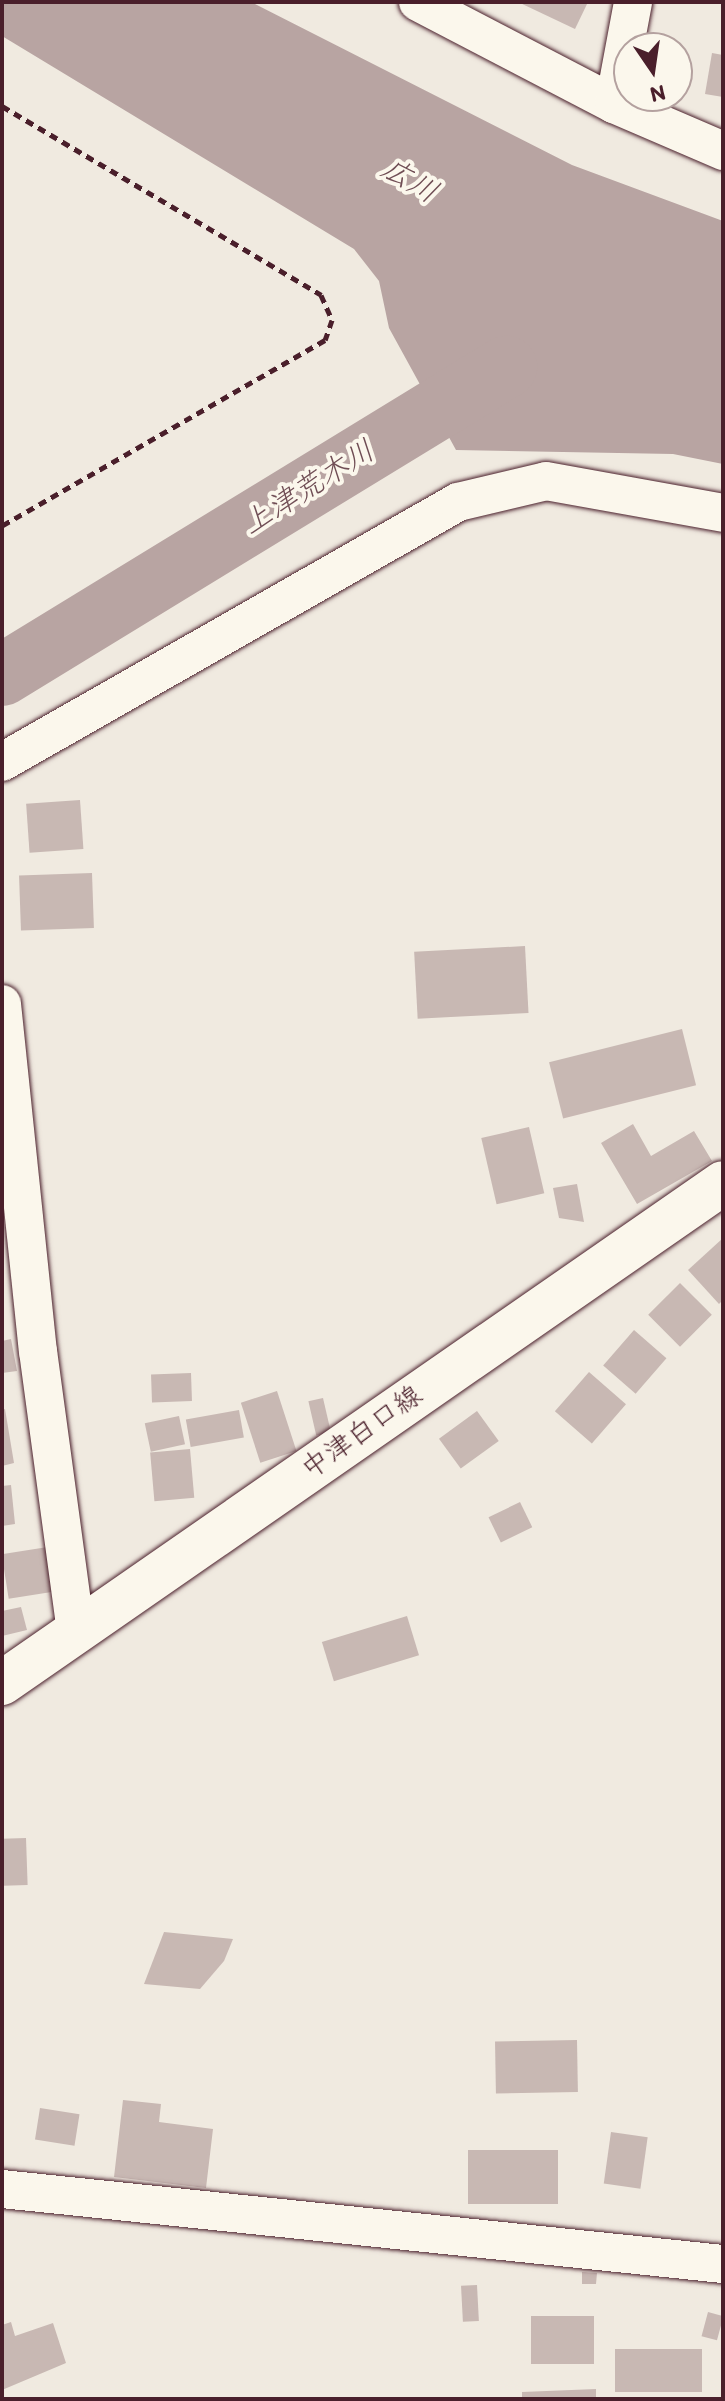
<!DOCTYPE html>
<meta charset="utf-8">
<style>
body{margin:0}
#map{position:relative;width:725px;height:2401px;overflow:hidden;background:#f0eae0;font-family:Itim,"Klee One",sans-serif}
div>[style]{position:absolute}
[style*='--x']{left:calc(var(--x)*1px);top:calc(var(--y)*1px);width:calc(var(--w)*1px);rotate:calc(var(--a)*1deg)}
.water>*{inset:0;background:#b8a4a2}
.river>*{height:62px;margin:-31px;padding:0 31px;transform-origin:31px;border-radius:31px;background:#b8a4a2}
.building>*{inset:0;background:#c8b8b3;transform-origin:0 0}
.path>*{height:5px;margin-top:-2.5px;transform-origin:0;background:repeating-linear-gradient(90deg,#4a1f2b 0 8px,transparent 0 14px)}
.roads{filter:drop-shadow(0 0 2px #4a1f2b) drop-shadow(0 0 2px #4a1f2b)}
.minor>*{height:38px;margin:-19px;padding:0 19px;transform-origin:19px;border-radius:19px;background:#fbf7ec}
.major>*{height:44px;margin:-22px;padding:0 22px;transform-origin:22px;border-radius:22px;background:#fbf7ec}
span{translate:-50% -50%;white-space:nowrap;text-align:center;line-height:1.15;-webkit-text-stroke:8px #fbf7ec;paint-order:stroke}
.street-label{font-size:28px;color:#4a1f2b}
.water-label{font-size:30px;color:#704e55;font-style:italic}
.frame{position:absolute;inset:0;border:4px solid #4a1f2b;pointer-events:none}
.north{position:absolute;left:613px;top:32px;width:80px;height:80px;box-sizing:border-box;background:#fbf7ec;border:2px solid #b4a19f;border-radius:50%;rotate:167deg;font-size:22px;font-weight:700;line-height:32px;text-align:center;color:#4a1f2b}
.north::after{content:'';display:block;margin:auto;width:28px;height:36px;background:#4a1f2b;clip-path:polygon(50% 0,100% 100%,50% 72%,0 100%)}
</style>
<div id="map">
<div class="water">
<div style="clip-path:polygon(2px 2px,251px 2px,572px 165px,723px 221px,723px 464px,673px 454px,456px 450px,389px 328px,379px 281px,354px 249px,2px 36px)"></div>
</div>
<div class="river">
<div style="--x:2;--y:675;--w:591;--a:-31.43"></div>
</div>
<div class="building">
<div style="clip-path:polygon(518px 2px,588px 2px,575px 29px)"></div>
<div style="clip-path:polygon(712px 53px,723px 55px,723px 97px,705px 94px)"></div>
<div style="left:80px;top:800px;width:49px;height:54px;rotate:86deg"></div>
<div style="left:92px;top:873px;width:55px;height:73px;rotate:88deg"></div>
<div style="left:525px;top:946px;width:67px;height:111px;rotate:87deg"></div>
<div style="left:682px;top:1029px;width:58px;height:137px;rotate:76deg"></div>
<div style="clip-path:polygon(633px 1124px,651px 1156px,694px 1131px,712px 1161px,637px 1204px,601px 1143px)"></div>
<div style="left:529px;top:1127px;width:68px;height:49px;rotate:77deg"></div>
<div style="clip-path:polygon(577px 1184px,584px 1222px,559px 1218px,553px 1188px)"></div>
<div style="clip-path:polygon(723px 1238px,723px 1300px,719px 1304px,688px 1270px)"></div>
<div style="left:680px;top:1283px;width:45px;height:45px;rotate:45deg"></div>
<div style="left:634px;top:1330px;width:43px;height:47px;rotate:41deg"></div>
<div style="clip-path:polygon(11px 1339px,17px 1371px,2px 1373px,2px 1341px)"></div>
<div style="left:589px;top:1372px;width:49px;height:52px;rotate:41deg"></div>
<div style="left:191px;top:1373px;width:28px;height:40px;rotate:88deg"></div>
<div style="left:277px;top:1391px;width:63px;height:38px;rotate:72deg"></div>
<div style="left:323px;top:1398px;width:35px;height:15px;rotate:77deg"></div>
<div style="clip-path:polygon(5px 1409px,14px 1463px,2px 1466px,2px 1410px)"></div>
<div style="left:239px;top:1410px;width:28px;height:54px;rotate:80deg"></div>
<div style="left:477px;top:1411px;width:37px;height:47px;rotate:54deg"></div>
<div style="left:179px;top:1416px;width:29px;height:35px;rotate:78deg"></div>
<div style="left:190px;top:1449px;width:49px;height:40px;rotate:85deg"></div>
<div style="clip-path:polygon(11px 1485px,15px 1524px,2px 1526px,2px 1486px)"></div>
<div style="left:520px;top:1502px;width:28px;height:35px;rotate:64deg"></div>
<div style="left:54px;top:1546px;width:45px;height:53px;rotate:81deg"></div>
<div style="clip-path:polygon(21px 1607px,27px 1630px,2px 1636px,2px 1611px)"></div>
<div style="left:407px;top:1616px;width:41px;height:89px;rotate:73deg"></div>
<div style="left:26px;top:1838px;width:47px;height:24px;rotate:88deg"></div>
<div style="clip-path:polygon(164px 1932px,233px 1939px,224px 1961px,200px 1989px,144px 1984px)"></div>
<div style="left:577px;top:2040px;width:52px;height:82px;rotate:89deg"></div>
<div style="clip-path:polygon(123px 2100px,161px 2104px,159px 2122px,213px 2129px,206px 2188px,114px 2177px)"></div>
<div style="left:40px;top:2108px;width:40px;height:32px;rotate:9deg"></div>
<div style="left:611px;top:2132px;width:37px;height:52px;rotate:8deg"></div>
<div style="left:468px;top:2150px;width:90px;height:54px"></div>
<div style="clip-path:polygon(582px 2272px,597px 2273px,596px 2284px,582px 2284px)"></div>
<div style="left:477px;top:2285px;width:36px;height:16px;rotate:87deg"></div>
<div style="left:708px;top:2312px;width:16px;height:25px;rotate:15deg"></div>
<div style="left:531px;top:2316px;width:63px;height:48px"></div>
<div style="clip-path:polygon(11px 2322px,15px 2336px,53px 2323px,66px 2363px,2px 2390px,2px 2325px)"></div>
<div style="left:702px;top:2349px;width:43px;height:87px;rotate:90deg"></div>
<div style="clip-path:polygon(596px 2389px,596px 2399px,522px 2399px,522px 2392px)"></div>
</div>
<div class="path">
<div style="--x:2;--y:106;--w:371;--a:30.6"></div>
<div style="--x:321;--y:295;--w:27;--a:66"></div>
<div style="--x:332;--y:320;--w:21;--a:109"></div>
<div style="--x:325;--y:340;--w:373;--a:150.1"></div>
</div>
<div class="roads">
<div class="minor">
<div style="--x:418;--y:2;--w:221;--a:27.5"></div>
<div style="--x:614;--y:104;--w:119;--a:23.3"></div>
<div style="--x:614;--y:104;--w:104;--a:-79.4"></div>
<div style="--x:2;--y:762;--w:525;--a:-29.69"></div>
<div style="--x:458;--y:502;--w:90;--a:-13.4"></div>
<div style="--x:546;--y:481;--w:180;--a:10.2"></div>
<div style="--x:2;--y:1004;--w:349;--a:84.1"></div>
<div style="--x:38;--y:1351;--w:283;--a:82.3"></div>
<div style="--x:2;--y:2189;--w:725;--a:5.94"></div>
</div>
<div class="major">
<div style="--x:2;--y:1683;--w:877;--a:-34.74"></div>
</div>
</div>
<div class="street-label">
<span style="left:361px;top:1431px;rotate:-35deg">中津白口線</span>
</div>
<div class="water-label">
<span style="left:410px;top:180px;rotate:30deg">広川</span>
<span style="left:308px;top:487px;rotate:-32deg">上津荒木川</span>
</div>
<div class="frame"></div>
<div class="north">N</div>
</div>
